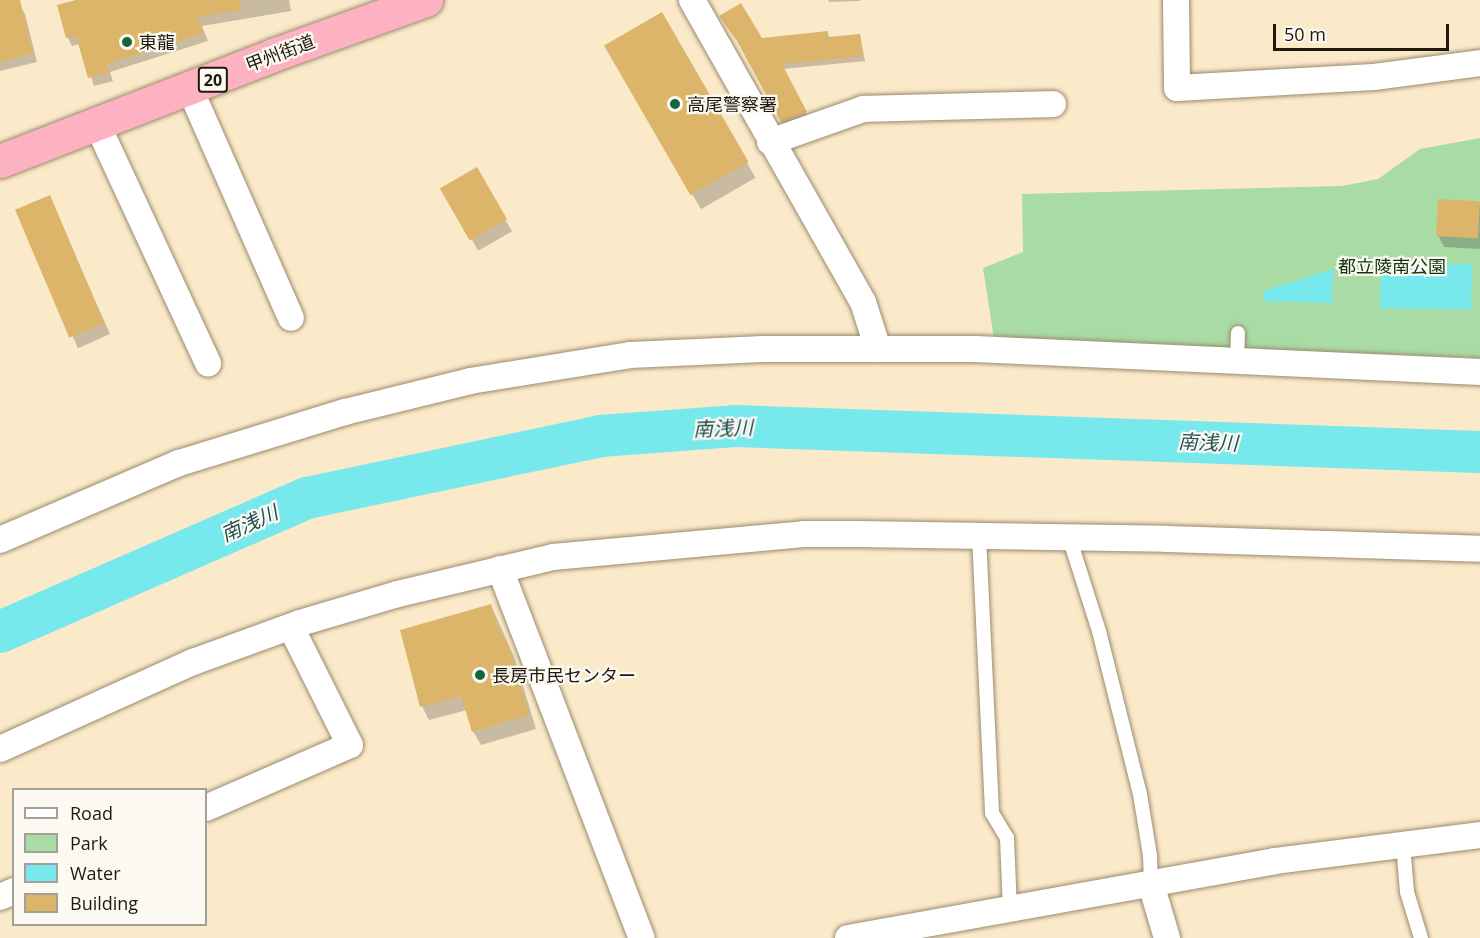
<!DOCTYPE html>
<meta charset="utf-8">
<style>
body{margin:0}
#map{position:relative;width:1480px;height:938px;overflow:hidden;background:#fbeaca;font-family:"Open Sans","Noto Sans JP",sans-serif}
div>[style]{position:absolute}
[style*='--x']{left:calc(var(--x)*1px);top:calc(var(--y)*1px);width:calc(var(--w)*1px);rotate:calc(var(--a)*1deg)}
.green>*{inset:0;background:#a9dba4}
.water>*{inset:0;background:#77e8eb;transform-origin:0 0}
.shadow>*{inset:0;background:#0003;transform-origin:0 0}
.river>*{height:42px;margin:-21px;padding:0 21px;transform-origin:21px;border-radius:21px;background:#77e8eb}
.building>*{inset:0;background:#dcb56b;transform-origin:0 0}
.roads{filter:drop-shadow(0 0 2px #9a8a6d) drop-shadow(0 0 2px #9a8a6d)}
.service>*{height:14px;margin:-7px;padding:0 7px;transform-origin:7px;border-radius:7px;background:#fff}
.minor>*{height:26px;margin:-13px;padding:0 13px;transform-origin:13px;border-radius:13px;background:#fff}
.trunk>*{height:33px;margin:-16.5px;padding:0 16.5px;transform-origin:16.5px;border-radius:16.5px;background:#fcb2c0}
.dots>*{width:16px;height:16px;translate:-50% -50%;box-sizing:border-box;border:3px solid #fcf9f3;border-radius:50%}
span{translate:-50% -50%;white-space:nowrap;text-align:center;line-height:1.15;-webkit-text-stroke:4.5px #fcf9f3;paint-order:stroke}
.shield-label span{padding:2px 4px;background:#fcf9f3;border:2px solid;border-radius:4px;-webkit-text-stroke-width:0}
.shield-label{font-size:16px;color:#1f190d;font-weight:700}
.poi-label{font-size:18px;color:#1f190d}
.left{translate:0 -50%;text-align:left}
.street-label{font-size:18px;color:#1f190d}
.park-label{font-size:18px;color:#0d340b}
.water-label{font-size:20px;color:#1f5152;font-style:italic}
.legend{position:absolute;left:12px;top:788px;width:195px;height:138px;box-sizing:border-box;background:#fcf9f3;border:2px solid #a49f97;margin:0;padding:8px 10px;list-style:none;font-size:18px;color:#1f190d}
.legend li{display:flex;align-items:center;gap:12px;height:30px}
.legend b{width:30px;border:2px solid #a49f97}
.scale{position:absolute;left:1273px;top:24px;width:176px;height:27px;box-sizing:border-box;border:3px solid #1f190d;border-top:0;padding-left:8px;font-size:18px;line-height:21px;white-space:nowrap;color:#1f190d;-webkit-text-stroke:4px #fcf9f3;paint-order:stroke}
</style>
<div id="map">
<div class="green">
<div style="clip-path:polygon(1480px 138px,1480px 358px,994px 339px,983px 268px,1023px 252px,1022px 194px,1342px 186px,1378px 179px,1420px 149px)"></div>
</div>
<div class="water">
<div style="left:1381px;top:263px;width:91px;height:45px;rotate:1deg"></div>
<div style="clip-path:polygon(1333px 269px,1332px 303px,1264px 301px,1263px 291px)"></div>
</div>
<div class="shadow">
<div style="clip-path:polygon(81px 0,289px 0,291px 11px,202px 26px,208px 41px,110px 72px,113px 81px,94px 86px,80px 44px,72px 46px,68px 38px)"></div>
<div style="clip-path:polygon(828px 0,860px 0,860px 1px,829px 2px)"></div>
<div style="clip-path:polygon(20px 6px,25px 14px,37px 62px,0 71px,0 14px)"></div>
<div style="left:661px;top:14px;width:189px;height:63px;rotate:60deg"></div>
<div style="clip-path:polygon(827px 32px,830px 38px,860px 35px,865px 61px,783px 69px,808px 118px,785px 127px,741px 46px,761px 40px)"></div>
<div style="left:476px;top:169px;width:72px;height:39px;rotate:60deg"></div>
<div style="left:49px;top:197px;width:150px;height:35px;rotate:66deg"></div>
<div style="clip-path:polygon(1480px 203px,1480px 249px,1444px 247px,1438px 235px)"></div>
<div style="clip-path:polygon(491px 605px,515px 659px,536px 729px,481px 745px,473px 731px,467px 710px,429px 720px,422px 706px)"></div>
</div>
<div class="river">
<div style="--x:0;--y:632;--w:335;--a:-23.6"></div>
<div style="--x:307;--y:498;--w:299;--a:-11.9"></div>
<div style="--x:600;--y:436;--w:135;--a:-4.2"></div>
<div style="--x:735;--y:426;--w:745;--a:2"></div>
</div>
<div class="building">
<div style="clip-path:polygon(0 0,20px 0,33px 53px,0 62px)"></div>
<div style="clip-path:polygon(76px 0,240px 0,241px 10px,198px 17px,204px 33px,107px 64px,109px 73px,88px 78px,76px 36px,66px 38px,57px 5px)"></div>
<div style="clip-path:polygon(741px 3px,762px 38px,828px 31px,828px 37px,860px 34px,863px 56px,782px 64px,807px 112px,781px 122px,737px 41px,719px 16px)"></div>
<div style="left:662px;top:12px;width:173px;height:67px;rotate:60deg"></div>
<div style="left:477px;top:167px;width:60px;height:43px;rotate:60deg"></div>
<div style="left:50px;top:195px;width:139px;height:38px;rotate:67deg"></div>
<div style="left:1438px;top:199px;width:42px;height:37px;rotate:3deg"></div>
<div style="clip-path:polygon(491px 604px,501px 637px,504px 636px,508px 644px,529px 715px,472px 732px,461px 696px,420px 707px,400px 630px)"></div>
</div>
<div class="roads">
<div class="service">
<div style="--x:1237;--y:361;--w:28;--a:-88"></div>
<div style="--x:979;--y:536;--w:277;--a:87.3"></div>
<div style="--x:992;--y:813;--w:29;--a:59"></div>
<div style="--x:1007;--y:838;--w:73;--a:87.6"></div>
<div style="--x:1069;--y:537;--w:99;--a:72.3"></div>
<div style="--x:1099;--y:631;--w:168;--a:75.9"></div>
<div style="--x:1140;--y:794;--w:63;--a:80.8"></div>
<div style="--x:1150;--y:856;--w:28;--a:88"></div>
<div style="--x:1403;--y:845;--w:47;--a:85.1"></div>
<div style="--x:1407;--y:892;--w:48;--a:73.1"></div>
</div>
<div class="minor">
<div style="--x:692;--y:0;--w:347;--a:60.5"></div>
<div style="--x:863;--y:302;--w:49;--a:72.3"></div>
<div style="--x:1176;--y:0;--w:88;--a:89.3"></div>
<div style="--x:1177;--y:88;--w:197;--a:-3.2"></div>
<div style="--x:1374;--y:77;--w:107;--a:-7.5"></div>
<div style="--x:190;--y:89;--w:250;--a:66.2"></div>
<div style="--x:97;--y:124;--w:264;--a:65.1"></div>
<div style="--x:770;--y:142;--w:99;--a:-19.5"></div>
<div style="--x:863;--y:109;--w:190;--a:-1.5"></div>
<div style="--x:0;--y:540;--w:195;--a:-23.3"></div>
<div style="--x:179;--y:463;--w:174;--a:-17.1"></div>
<div style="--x:345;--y:412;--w:129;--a:-13.9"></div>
<div style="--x:470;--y:381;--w:162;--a:-9.2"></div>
<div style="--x:630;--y:355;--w:133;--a:-2.6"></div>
<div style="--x:763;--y:349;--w:212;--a:0"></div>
<div style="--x:975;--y:349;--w:506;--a:2.61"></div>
<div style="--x:500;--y:569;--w:395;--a:69"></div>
<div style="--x:0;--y:749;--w:212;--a:-24.3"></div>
<div style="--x:193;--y:662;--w:114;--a:-20"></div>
<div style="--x:300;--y:623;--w:102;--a:-16.5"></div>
<div style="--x:398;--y:594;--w:159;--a:-13.4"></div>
<div style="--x:553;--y:557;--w:252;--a:-5.2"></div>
<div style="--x:804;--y:534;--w:53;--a:0"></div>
<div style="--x:857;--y:534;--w:310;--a:0.9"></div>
<div style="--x:1167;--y:539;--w:313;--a:1.8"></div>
<div style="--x:206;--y:808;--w:157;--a:-23.6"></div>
<div style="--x:350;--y:745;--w:132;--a:-116.6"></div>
<div style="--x:1151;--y:884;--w:56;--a:73.5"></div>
<div style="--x:0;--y:897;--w:15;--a:-23"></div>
<div style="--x:848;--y:938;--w:434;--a:-10.2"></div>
<div style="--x:1275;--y:861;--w:207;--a:-7.2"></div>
</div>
<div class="trunk">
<div style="--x:0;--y:161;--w:293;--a:-21.2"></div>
<div style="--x:273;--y:55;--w:163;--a:-19.8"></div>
</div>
</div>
<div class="dots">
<div style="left:127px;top:42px;background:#146738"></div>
<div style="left:675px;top:104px;background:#146738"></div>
<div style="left:480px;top:675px;background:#146738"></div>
</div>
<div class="shield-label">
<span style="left:213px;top:80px">20</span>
</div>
<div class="poi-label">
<span class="left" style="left:139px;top:42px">東龍</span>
<span class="left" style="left:687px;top:104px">高尾警察署</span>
<span class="left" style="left:492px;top:675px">長房市民センター</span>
</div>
<div class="street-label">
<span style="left:280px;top:53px;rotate:-21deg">甲州街道</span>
</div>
<div class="park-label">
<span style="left:1392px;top:266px">都立陵南公園</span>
</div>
<div class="water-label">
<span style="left:723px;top:428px;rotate:-2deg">南浅川</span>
<span style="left:1208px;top:442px;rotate:2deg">南浅川</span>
<span style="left:249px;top:523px;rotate:-24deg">南浅川</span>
</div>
<ul class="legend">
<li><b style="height:8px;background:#fff"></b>Road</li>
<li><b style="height:16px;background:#a9dba4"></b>Park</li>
<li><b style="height:16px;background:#77e8eb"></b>Water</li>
<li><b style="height:16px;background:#dcb56b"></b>Building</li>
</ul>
<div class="scale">50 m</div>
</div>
